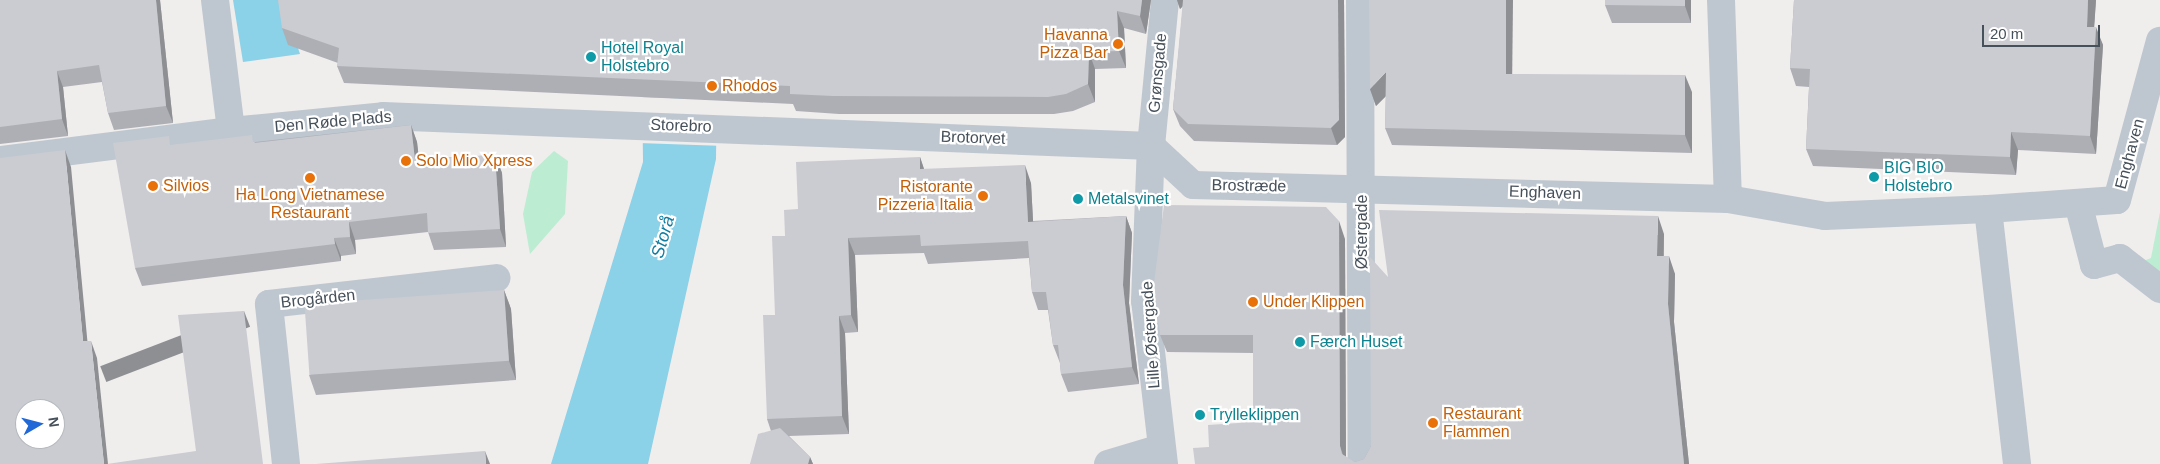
<!DOCTYPE html>
<meta charset="utf-8">
<style>
body{margin:0}
#map{position:relative;width:2160px;height:464px;overflow:hidden;background:#f0eded;font-family:Helvetica,sans-serif}
div>[style]{position:absolute}
[style*='--x']{left:calc(var(--x)*1px);top:calc(var(--y)*1px);width:calc(var(--w)*1px);rotate:calc(var(--a)*1deg)}
.green>*{inset:0;background:#bcecd1}
.water>*{inset:0;background:#8bd1e8}
.pier>*{inset:0;background:#f0eded;transform-origin:0 0}
.minor>*{height:28px;margin:-14px;padding:0 14px;transform-origin:14px;border-radius:14px;background:#bec7cf}
.wall>*{inset:0;background:#aeafb5}
.shaded-wall>*{inset:0;background:#8d8f93;transform-origin:0 0}
.building>*{inset:0;background:#caccd2;transform-origin:0 0}
.dots>*{width:14px;height:14px;translate:-50% -50%;box-sizing:border-box;border:2px solid #fff;border-radius:50%}
span{translate:-50% -50%;white-space:nowrap;text-align:center;line-height:1.15;-webkit-text-stroke:4.5px #fff;paint-order:stroke}
.food-label{font-size:16px;color:#c56008}
.right{translate:-100% -50%;text-align:right}
.left{translate:0 -50%;text-align:left}
.culture-label{font-size:16px;color:#0d838f}
.street-label{font-size:16px;color:#46505a}
.water-label{font-size:18px;color:#117ea1;font-style:italic}
.north{position:absolute;left:15px;top:399px;width:50px;height:50px;box-sizing:border-box;background:#fff;border:1px solid #b5b9bd;border-radius:50%;rotate:82deg;font-size:14px;font-weight:700;line-height:20px;text-align:center;color:#46505a}
.north::after{content:'';display:block;margin:auto;width:18px;height:22px;background:#2069d7;clip-path:polygon(50% 0,100% 100%,50% 72%,0 100%)}
.scale{position:absolute;left:1982px;top:25px;width:118px;height:22px;box-sizing:border-box;border:2px solid #46505a;border-top:0;padding-left:6px;font-size:15px;line-height:18px;white-space:nowrap;color:#46505a;-webkit-text-stroke:4px #fff;paint-order:stroke}
</style>
<div id="map">
<div class="green">
<div style="clip-path:polygon(554px 151px,568px 161px,565px 214px,530px 254px,523px 214px,532px 172px)"></div>
<div style="clip-path:polygon(2160px 212px,2160px 278px,2136px 264px,2151px 258px)"></div>
</div>
<div class="water">
<div style="clip-path:polygon(233px 0,282px 0,300px 54px,243px 62px)"></div>
<div style="clip-path:polygon(718px 0,716px 159px,648px 464px,551px 464px,643px 162px,642px 77px)"></div>
</div>
<div class="pier">
<div style="left:640px;top:97px;width:79px;height:46px;rotate:2deg"></div>
</div>
<div class="minor">
<div style="--x:215;--y:0;--w:132;--a:83"></div>
<div style="--x:1360;--y:0;--w:464;--a:89.8"></div>
<div style="--x:1721;--y:0;--w:199;--a:88"></div>
<div style="--x:1151;--y:146;--w:57;--a:42.9"></div>
<div style="--x:1193;--y:185;--w:535;--a:1.5"></div>
<div style="--x:1728;--y:199;--w:98;--a:9.9"></div>
<div style="--x:1825;--y:216;--w:163;--a:-2.5"></div>
<div style="--x:1988;--y:209;--w:257;--a:83.5"></div>
<div style="--x:0;--y:160;--w:233;--a:-7.2"></div>
<div style="--x:231;--y:131;--w:153;--a:-5.6"></div>
<div style="--x:383;--y:116;--w:769;--a:2.24"></div>
<div style="--x:2078;--y:203;--w:64;--a:75.5"></div>
<div style="--x:2094;--y:265;--w:27;--a:-15"></div>
<div style="--x:2120;--y:258;--w:51;--a:37.8"></div>
<div style="--x:1988;--y:209;--w:129;--a:-4"></div>
<div style="--x:2117;--y:200;--w:165;--a:-74.9"></div>
<div style="--x:286;--y:464;--w:161;--a:-96.1"></div>
<div style="--x:269;--y:304;--w:229;--a:-6.5"></div>
<div style="--x:1108;--y:464;--w:55;--a:-16.8"></div>
<div style="--x:1164;--y:464;--w:164;--a:-96.6"></div>
<div style="--x:1145;--y:301;--w:155;--a:-87.8"></div>
<div style="--x:1151;--y:146;--w:147;--a:-84.5"></div>
</div>
<div class="wall">
<div style="clip-path:polygon(0 0,160px 0,173px 123px,114px 130px,108px 113px,102px 82px,63px 87px,68px 136px,0 144px)"></div>
<div style="clip-path:polygon(1151px 0,1146px 34px,1124px 28px,1126px 68px,1095px 69px,1095px 102px,1073px 111px,1054px 114px,839px 114px,796px 111px,793px 104px,344px 83px,337px 66px,338px 63px,288px 45px,282px 28px)"></div>
<div style="clip-path:polygon(1177px 0,1344px 0,1345px 137px,1337px 145px,1194px 141px,1180px 126px,1173px 109px,1183px 6px,1180px 9px)"></div>
<div style="clip-path:polygon(1605px 0,1691px 0,1691px 23px,1612px 23px,1605px 5px)"></div>
<div style="clip-path:polygon(1794px 0,2096px 0,2094px 27px,2103px 45px,2096px 154px,2018px 150px,2016px 175px,1813px 166px,1806px 149px,1809px 87px,1796px 86px,1790px 68px)"></div>
<div style="clip-path:polygon(1512px 74px,1692px 92px,1692px 153px,1392px 145px,1385px 128px,1386px 96px,1376px 106px,1370px 89px)"></div>
<div style="clip-path:polygon(411px 125px,417px 142px,419px 159px,495px 155px,502px 173px,506px 247px,434px 250px,428px 232px,355px 240px,356px 254px,341px 256px,341px 261px,142px 286px,135px 268px,255px 142px)"></div>
<div style="clip-path:polygon(920px 157px,924px 169px,1031px 183px,1033px 221px,1126px 216px,1132px 233px,1129px 303px,1139px 384px,1068px 392px,1061px 374px,1060px 363px,1053px 345px,1048px 310px,1038px 310px,1032px 292px,1029px 258px,928px 264px,924px 253px,855px 255px,858px 332px,845px 333px,849px 434px,789px 436px,810px 457px,813px 464px,750px 464px,771px 431px,767px 419px,775px 315px,785px 236px,798px 209px)"></div>
<div style="clip-path:polygon(1664px 234px,1664px 256px,1675px 274px,1674px 322px,1689px 464px,1195px 464px,1209px 447px,1253px 422px,1253px 353px,1167px 352px,1160px 335px,1345px 239px,1346px 457px,1355px 462px,1364px 459px,1371px 446px,1388px 277px)"></div>
<div style="clip-path:polygon(504px 290px,511px 309px,516px 380px,316px 395px,309px 375px)"></div>
</div>
<div class="shaded-wall">
<div style="clip-path:polygon(156px 0,160px 0,173px 123px,166px 106px)"></div>
<div style="clip-path:polygon(1142px 0,1151px 0,1146px 34px,1140px 16px)"></div>
<div style="clip-path:polygon(1177px 0,1189px 0,1180px 9px)"></div>
<div style="clip-path:polygon(1338px 0,1344px 0,1345px 137px,1337px 145px,1331px 128px)"></div>
<div style="clip-path:polygon(1506px 0,1513px 0,1512px 92px,1506px 74px)"></div>
<div style="clip-path:polygon(1685px 0,1691px 0,1691px 23px,1685px 6px)"></div>
<div style="clip-path:polygon(2088px 0,2096px 0,2093px 45px,2087px 27px)"></div>
<div style="clip-path:polygon(1117px 11px,1124px 28px,1126px 68px,1119px 51px)"></div>
<div style="clip-path:polygon(2096px 27px,2103px 45px,2096px 154px,2090px 136px)"></div>
<div style="clip-path:polygon(1089px 52px,1095px 69px,1095px 102px,1088px 84px)"></div>
<div style="clip-path:polygon(57px 71px,63px 87px,68px 136px,62px 119px)"></div>
<div style="clip-path:polygon(1386px 72px,1393px 89px,1376px 106px,1370px 89px)"></div>
<div style="clip-path:polygon(1685px 75px,1692px 92px,1692px 153px,1685px 135px)"></div>
<div style="clip-path:polygon(411px 125px,417px 142px,421px 177px,415px 160px)"></div>
<div style="clip-path:polygon(2011px 132px,2018px 150px,2016px 175px,2010px 157px)"></div>
<div style="clip-path:polygon(65px 150px,71px 167px,89px 358px,83px 341px)"></div>
<div style="clip-path:polygon(495px 155px,502px 173px,506px 247px,500px 229px)"></div>
<div style="clip-path:polygon(920px 157px,926px 175px,920px 169px)"></div>
<div style="clip-path:polygon(1025px 165px,1031px 183px,1034px 239px,1028px 222px)"></div>
<div style="clip-path:polygon(1126px 216px,1132px 233px,1129px 303px,1139px 384px,1132px 367px,1123px 285px)"></div>
<div style="clip-path:polygon(1658px 216px,1664px 234px,1663px 273px,1657px 256px)"></div>
<div style="clip-path:polygon(1339px 221px,1345px 239px,1346px 464px,1340px 446px)"></div>
<div style="clip-path:polygon(349px 222px,355px 240px,356px 254px,350px 237px)"></div>
<div style="clip-path:polygon(334px 238px,341px 256px,341px 261px,335px 244px)"></div>
<div style="clip-path:polygon(848px 238px,855px 255px,858px 332px,851px 315px)"></div>
<div style="clip-path:polygon(1669px 256px,1675px 274px,1674px 322px,1689px 464px,1684px 464px,1668px 304px)"></div>
<div style="clip-path:polygon(504px 290px,511px 309px,516px 380px,509px 361px)"></div>
<div style="left:244px;top:311px;width:17px;height:154px;rotate:69deg"></div>
<div style="clip-path:polygon(839px 316px,845px 333px,849px 434px,842px 416px)"></div>
<div style="clip-path:polygon(91px 341px,97px 358px,108px 464px,104px 464px)"></div>
<div style="clip-path:polygon(485px 451px,490px 464px,486px 464px)"></div>
<div style="clip-path:polygon(810px 457px,813px 464px,808px 464px)"></div>
</div>
<div class="building">
<div style="clip-path:polygon(0 0,156px 0,166px 106px,108px 113px,99px 65px,57px 71px,62px 119px,0 127px)"></div>
<div style="clip-path:polygon(278px 0,1142px 0,1140px 16px,1117px 11px,1119px 51px,1089px 52px,1088px 84px,1066px 94px,1048px 97px,833px 96px,790px 94px,790px 86px,337px 66px,339px 48px,282px 28px)"></div>
<div style="clip-path:polygon(1183px 0,1338px 0,1339px 120px,1331px 128px,1188px 124px,1173px 109px)"></div>
<div style="clip-path:polygon(1369px 0,1506px 0,1506px 74px,1685px 75px,1685px 135px,1385px 128px,1386px 72px,1370px 89px)"></div>
<div style="clip-path:polygon(1605px 0,1685px 0,1685px 6px,1605px 5px)"></div>
<div style="clip-path:polygon(1794px 0,2088px 0,2087px 27px,2096px 27px,2090px 136px,2011px 132px,2010px 157px,1806px 149px,1810px 69px,1790px 68px)"></div>
<div style="clip-path:polygon(411px 125px,415px 160px,495px 155px,500px 229px,428px 233px,427px 213px,349px 222px,350px 237px,334px 238px,335px 244px,135px 268px,113px 143px,169px 136px,170px 145px,252px 135px,253px 143px)"></div>
<div style="clip-path:polygon(evenodd,65px 150px,83px 341px,91px 341px,104px 464px,0 464px,0 158px,65px 150px,25px 409px,55px 409px,55px 439px,25px 439px,25px 409px)"></div>
<div style="clip-path:polygon(920px 157px,920px 169px,1025px 165px,1028px 222px,1126px 216px,1123px 285px,1132px 367px,1061px 374px,1058px 345px,1053px 345px,1046px 292px,1032px 292px,1028px 241px,921px 246px,920px 235px,848px 238px,851px 315px,839px 316px,842px 416px,767px 419px,763px 315px,775px 315px,772px 236px,785px 236px,784px 210px,798px 209px,796px 162px)"></div>
<div style="clip-path:polygon(1164px 205px,1326px 207px,1339px 221px,1340px 446px,1342px 454px,1355px 462px,1364px 459px,1371px 446px,1370px 257px,1388px 277px,1379px 210px,1658px 216px,1657px 256px,1669px 256px,1668px 304px,1684px 464px,1195px 464px,1193px 448px,1209px 447px,1208px 425px,1253px 422px,1253px 335px,1160px 335px,1154px 283px)"></div>
<div style="left:504px;top:290px;width:71px;height:200px;rotate:86deg"></div>
<div style="clip-path:polygon(244px 311px,263px 464px,107px 464px,196px 451px,178px 315px)"></div>
<div style="clip-path:polygon(780px 428px,810px 457px,808px 464px,750px 464px,758px 434px)"></div>
<div style="clip-path:polygon(485px 451px,486px 464px,316px 464px)"></div>
</div>
<div class="dots">
<div style="left:1118px;top:44px;background:#e8710a"></div>
<div style="left:591px;top:57px;background:#0f9aa8"></div>
<div style="left:712px;top:86px;background:#e8710a"></div>
<div style="left:406px;top:161px;background:#e8710a"></div>
<div style="left:1874px;top:177px;background:#0f9aa8"></div>
<div style="left:310px;top:178px;background:#e8710a"></div>
<div style="left:153px;top:186px;background:#e8710a"></div>
<div style="left:983px;top:196px;background:#e8710a"></div>
<div style="left:1078px;top:199px;background:#0f9aa8"></div>
<div style="left:1253px;top:302px;background:#e8710a"></div>
<div style="left:1300px;top:342px;background:#0f9aa8"></div>
<div style="left:1200px;top:415px;background:#0f9aa8"></div>
<div style="left:1433px;top:423px;background:#e8710a"></div>
</div>
<div class="food-label">
<span class="right" style="left:1108px;top:44px">Havanna<br>Pizza Bar</span>
<span class="left" style="left:722px;top:86px">Rhodos</span>
<span class="left" style="left:416px;top:161px">Solo Mio Xpress</span>
<span class="left" style="left:163px;top:186px">Silvios</span>
<span class="right" style="left:973px;top:196px">Ristorante<br>Pizzeria Italia</span>
<span style="left:310px;top:204px">Ha Long Vietnamese<br>Restaurant</span>
<span class="left" style="left:1263px;top:302px">Under Klippen</span>
<span class="left" style="left:1443px;top:423px">Restaurant<br>Flammen</span>
</div>
<div class="culture-label">
<span class="left" style="left:601px;top:57px">Hotel Royal<br>Holstebro</span>
<span class="left" style="left:1884px;top:177px">BIG BIO<br>Holstebro</span>
<span class="left" style="left:1088px;top:199px">Metalsvinet</span>
<span class="left" style="left:1310px;top:342px">Færch Huset</span>
<span class="left" style="left:1210px;top:415px">Trylleklippen</span>
</div>
<div class="street-label">
<span style="left:1158px;top:73px;rotate:-85deg">Grønsgade</span>
<span style="left:333px;top:122px;rotate:-5deg">Den Røde Plads</span>
<span style="left:681px;top:126px;rotate:2deg">Storebro</span>
<span style="left:973px;top:138px;rotate:2deg">Brotorvet</span>
<span style="left:2130px;top:154px;rotate:-75deg">Enghaven</span>
<span style="left:1249px;top:186px;rotate:1deg">Brostræde</span>
<span style="left:1545px;top:193px;rotate:2deg">Enghaven</span>
<span style="left:1362px;top:232px;rotate:-90deg">Østergade</span>
<span style="left:318px;top:299px;rotate:-6deg">Brogården</span>
<span style="left:1151px;top:335px;rotate:-94deg">Lille Østergade</span>
</div>
<div class="water-label">
<span style="left:663px;top:237px;rotate:-74deg">Storå</span>
</div>
<div class="north">N</div>
<div class="scale">20 m</div>
</div>
